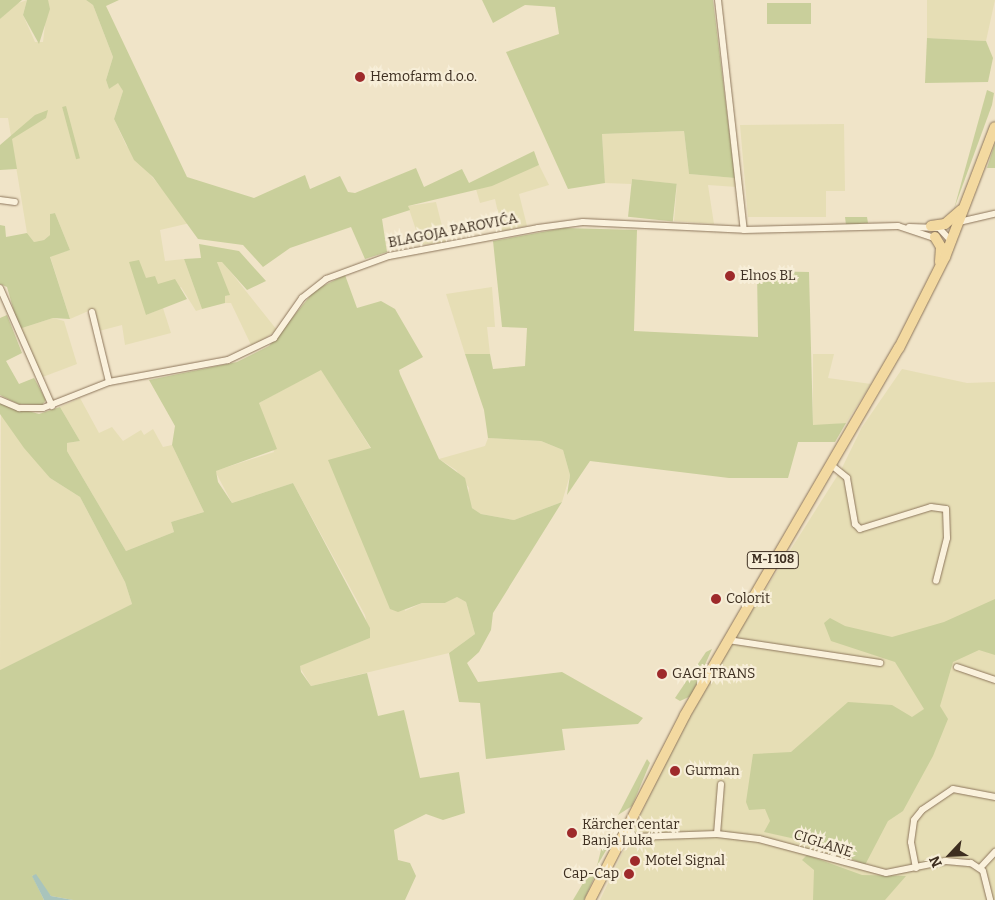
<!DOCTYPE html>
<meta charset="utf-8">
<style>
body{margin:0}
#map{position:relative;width:995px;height:900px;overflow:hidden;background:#f0e4c8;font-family:Bitter,serif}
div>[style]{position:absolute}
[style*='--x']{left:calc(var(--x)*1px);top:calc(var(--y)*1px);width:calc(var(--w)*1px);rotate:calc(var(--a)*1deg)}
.farmland>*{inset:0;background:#e6deb5}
.green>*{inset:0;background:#c9cf9b;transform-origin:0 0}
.water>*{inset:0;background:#a9c4bc}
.roads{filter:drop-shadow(0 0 1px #8d765c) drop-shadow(0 0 1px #8d765c)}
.minor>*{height:6px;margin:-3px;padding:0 3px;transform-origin:3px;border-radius:3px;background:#faf1dc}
.primary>*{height:10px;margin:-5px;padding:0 5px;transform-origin:5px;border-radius:5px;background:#f3d9a0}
.dots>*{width:14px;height:14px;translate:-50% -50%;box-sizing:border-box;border:2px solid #f7eed8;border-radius:50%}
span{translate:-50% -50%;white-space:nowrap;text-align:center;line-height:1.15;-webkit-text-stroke:4.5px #f7eed8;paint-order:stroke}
.shield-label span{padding:1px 4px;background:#f7eed8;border:1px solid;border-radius:4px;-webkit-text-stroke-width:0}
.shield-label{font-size:12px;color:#3d2e20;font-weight:700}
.poi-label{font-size:14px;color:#3d2e20}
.left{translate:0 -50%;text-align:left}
.right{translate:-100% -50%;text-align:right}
.street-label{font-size:14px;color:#3d2e20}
.north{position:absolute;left:925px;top:830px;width:50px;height:50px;-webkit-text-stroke:4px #f7eed8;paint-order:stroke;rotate:245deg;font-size:14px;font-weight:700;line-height:20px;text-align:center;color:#3d2e20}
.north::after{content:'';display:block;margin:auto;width:18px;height:22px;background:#3d2e20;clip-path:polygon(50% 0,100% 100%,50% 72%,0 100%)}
</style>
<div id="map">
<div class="farmland">
<div style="clip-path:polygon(27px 0,23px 15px,35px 42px,43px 42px,48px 0,86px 0,93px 5px,113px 57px,106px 80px,109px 89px,118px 82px,123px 91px,114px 119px,126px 145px,190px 223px,160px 230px,165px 261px,184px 259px,202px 309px,196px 311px,181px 287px,146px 315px,163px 308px,171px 333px,125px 345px,122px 325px,99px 331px,93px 309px,70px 319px,50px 256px,70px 250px,55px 213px,50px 214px,50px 235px,44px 240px,34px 242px,27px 233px,8px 118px,0 118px,0 19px,13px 5px)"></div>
<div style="clip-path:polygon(927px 0,995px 0,986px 41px,927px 38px)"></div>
<div style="clip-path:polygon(844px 124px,845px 191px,826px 191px,826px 217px,748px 217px,740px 125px)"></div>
<div style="clip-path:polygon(684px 131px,689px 174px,735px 178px,737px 187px,708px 185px,714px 224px,674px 221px,677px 184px,632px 179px,631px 184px,605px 183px,602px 134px)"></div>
<div style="clip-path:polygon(539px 165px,549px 185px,519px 194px,527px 226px,502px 231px,495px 199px,480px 203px,476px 189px)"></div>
<div style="clip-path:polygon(436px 202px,446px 242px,421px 245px,408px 206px)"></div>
<div style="clip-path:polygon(222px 261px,277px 330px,252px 347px,231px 303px,225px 303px,225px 296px,229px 295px,217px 262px)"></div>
<div style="clip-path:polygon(492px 287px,495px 327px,487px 327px,490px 354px,465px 354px,446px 294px)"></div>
<div style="clip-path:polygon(53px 318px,64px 321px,77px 364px,40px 378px,19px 329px)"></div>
<div style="clip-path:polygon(813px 354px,834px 354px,828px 378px,871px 384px,846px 423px,813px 426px)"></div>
<div style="clip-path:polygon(321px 369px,371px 449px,353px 453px,405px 611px,422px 603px,445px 603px,457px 597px,466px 602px,475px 634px,449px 653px,311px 686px,299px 666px,370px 638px,365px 615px,293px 483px,232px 503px,215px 471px,274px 452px,259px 403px)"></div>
<div style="clip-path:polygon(902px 369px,967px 383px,995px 382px,995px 900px,600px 900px,668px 757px,727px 650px,841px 470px,862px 427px)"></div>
<div style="clip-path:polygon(80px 398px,99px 433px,112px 427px,123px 441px,141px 430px,144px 435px,153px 429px,163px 447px,172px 445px,204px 512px,171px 522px,174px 532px,126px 551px,67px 451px,67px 443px,80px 441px,60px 407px)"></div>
<div style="clip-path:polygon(1px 413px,50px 478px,80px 497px,125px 582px,132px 604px,0 670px)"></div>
<div style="clip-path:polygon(488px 438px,541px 441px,563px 450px,570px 475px,562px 502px,514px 520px,481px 514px,472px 508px,467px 500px,469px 488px,456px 470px,439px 459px,485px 446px)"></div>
</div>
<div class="green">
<div style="clip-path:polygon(0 0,22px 0,0 19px)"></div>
<div style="clip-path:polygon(27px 0,48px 0,50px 9px,39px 44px,23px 15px)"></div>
<div style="clip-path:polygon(86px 0,119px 0,106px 6px,187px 177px,254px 198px,305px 175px,310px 189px,340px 176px,348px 192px,355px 193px,416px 168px,424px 187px,462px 169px,469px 183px,534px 151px,539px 165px,492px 186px,408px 206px,410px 210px,382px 219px,387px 252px,365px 259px,351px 227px,290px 248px,263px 267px,243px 245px,198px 239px,153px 177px,134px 160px,114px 119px,123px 91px,118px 83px,109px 89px,106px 80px,113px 57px,93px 5px)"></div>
<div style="clip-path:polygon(482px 0,713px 0,735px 178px,689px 174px,684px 131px,602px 134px,605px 183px,568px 189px,506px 52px,559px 34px,555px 7px,525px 5px,493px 23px)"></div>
<div style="left:811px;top:3px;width:21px;height:44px;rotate:90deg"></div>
<div style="clip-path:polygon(927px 38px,986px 41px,993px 58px,988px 82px,925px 83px)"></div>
<div style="clip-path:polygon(987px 90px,994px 93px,992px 105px,954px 209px)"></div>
<div style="left:66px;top:106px;width:54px;height:4px;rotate:75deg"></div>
<div style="clip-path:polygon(48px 110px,46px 118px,12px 139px,17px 169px,0 170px,0 145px,35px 115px)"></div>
<div style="clip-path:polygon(995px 143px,995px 168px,987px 168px)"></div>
<div style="left:632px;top:179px;width:45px;height:38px;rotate:6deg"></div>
<div style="clip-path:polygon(55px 213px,70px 250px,50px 257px,70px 319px,53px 318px,19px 329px,7px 287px,0 284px,0 225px,5px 226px,6px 237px,27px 233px,34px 242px,44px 240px,50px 235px,50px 214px)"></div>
<div style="clip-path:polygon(845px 217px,867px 217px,868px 223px,846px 225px)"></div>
<div style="clip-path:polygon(564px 228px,637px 230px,634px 331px,758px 337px,757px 271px,809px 272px,813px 425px,846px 423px,835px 442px,798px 442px,788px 478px,729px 478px,590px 461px,567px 495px,570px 475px,563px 450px,541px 441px,488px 438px,484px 410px,465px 354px,490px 354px,493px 369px,525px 366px,527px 328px,502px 327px,493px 241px)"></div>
<div style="clip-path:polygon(199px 244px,239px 251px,266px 281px,247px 290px,222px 262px,217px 262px,230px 295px,225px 296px,225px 303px,202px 309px,184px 259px,201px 258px)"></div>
<div style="clip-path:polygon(139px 260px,146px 278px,155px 276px,158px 284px,175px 279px,187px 299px,146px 315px,129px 262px)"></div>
<div style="clip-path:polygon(345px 275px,357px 308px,381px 301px,395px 309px,423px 357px,399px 370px,400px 374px,439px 459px,465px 478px,472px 508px,481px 514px,514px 520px,562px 502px,493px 613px,491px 630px,479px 652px,467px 663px,478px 682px,562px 672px,643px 718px,638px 724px,562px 729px,565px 750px,486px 759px,480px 703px,459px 702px,449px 653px,475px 634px,466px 602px,457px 597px,445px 603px,422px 603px,398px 612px,390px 609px,328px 460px,371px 448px,321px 370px,259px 403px,277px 449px,216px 471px,218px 482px,232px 503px,293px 483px,370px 628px,370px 638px,300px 666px,301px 672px,311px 686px,367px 673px,378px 716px,404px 710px,420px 778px,459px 772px,465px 813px,443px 820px,426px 814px,394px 830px,398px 860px,410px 863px,416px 876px,405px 900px,73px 900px,51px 896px,32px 875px,44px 900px,0 900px,0 670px,132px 604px,125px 582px,80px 497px,50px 478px,24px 448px,0 414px,0 403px,39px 414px,60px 407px,80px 441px,67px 443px,67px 451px,126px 551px,174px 532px,171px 522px,204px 512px,172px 445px,175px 426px,149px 380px,237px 362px,269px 346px,315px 290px)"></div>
<div style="clip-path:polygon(7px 315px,22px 353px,6px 361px,19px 384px,34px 378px,46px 400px,42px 405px,18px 404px,0 395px,0 318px)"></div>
<div style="clip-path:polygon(995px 599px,995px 655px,979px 650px,953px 662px,940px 706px,948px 719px,933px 756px,903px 811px,888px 821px,865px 865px,818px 844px,764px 832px,770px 821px,765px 809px,749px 810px,746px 802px,753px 754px,791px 752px,848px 702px,892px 705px,912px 717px,924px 709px,895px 662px,831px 641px,824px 623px,830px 618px,845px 626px,892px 637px,944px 622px)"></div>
<div style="clip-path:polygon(712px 649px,691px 696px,680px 701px,675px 698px,706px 652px)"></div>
<div style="clip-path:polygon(647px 759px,650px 763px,632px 806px,618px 815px)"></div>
<div style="clip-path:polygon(611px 836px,612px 840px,597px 866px,604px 838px)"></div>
<div style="clip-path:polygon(807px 855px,862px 875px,906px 876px,885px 900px,813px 900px,814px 870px,802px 860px)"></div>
<div style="clip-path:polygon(595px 876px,584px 900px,573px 900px,586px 878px)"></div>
</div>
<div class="water">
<div style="clip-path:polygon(36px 874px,51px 896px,73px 900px,44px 900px,32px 876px)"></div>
</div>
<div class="roads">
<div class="minor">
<div style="--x:718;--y:0;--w:231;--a:83.6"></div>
<div style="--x:0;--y:200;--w:15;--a:8"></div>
<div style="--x:959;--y:222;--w:37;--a:-13"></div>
<div style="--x:909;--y:227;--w:30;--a:2"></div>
<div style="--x:939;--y:228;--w:18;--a:47"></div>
<div style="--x:0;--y:288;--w:129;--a:66.2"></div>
<div style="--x:92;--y:312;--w:72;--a:76.3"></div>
<div style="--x:0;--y:400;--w:21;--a:23"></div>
<div style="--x:19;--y:408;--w:24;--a:0"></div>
<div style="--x:43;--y:408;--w:71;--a:-21.5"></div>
<div style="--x:109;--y:382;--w:121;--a:-10.5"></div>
<div style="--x:228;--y:360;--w:51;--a:-25.6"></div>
<div style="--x:274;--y:338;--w:49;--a:-55"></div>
<div style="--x:302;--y:298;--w:31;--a:-38"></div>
<div style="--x:326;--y:279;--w:67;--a:-20.1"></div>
<div style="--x:389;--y:256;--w:152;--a:-10.6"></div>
<div style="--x:538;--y:228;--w:45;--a:-7.6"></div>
<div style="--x:583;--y:222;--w:161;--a:2.8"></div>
<div style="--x:744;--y:230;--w:154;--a:-1.5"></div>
<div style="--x:898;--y:226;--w:41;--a:18.4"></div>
<div style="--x:830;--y:464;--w:22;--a:39"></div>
<div style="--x:847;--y:478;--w:47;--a:80.1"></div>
<div style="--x:855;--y:524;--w:7;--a:45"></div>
<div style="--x:860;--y:529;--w:74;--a:-17.2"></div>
<div style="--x:931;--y:507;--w:15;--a:8"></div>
<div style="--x:946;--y:509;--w:29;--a:88"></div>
<div style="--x:947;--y:538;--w:44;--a:104.3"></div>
<div style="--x:728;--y:640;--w:154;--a:8.6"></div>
<div style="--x:957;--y:667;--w:40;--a:18.9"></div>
<div style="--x:623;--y:830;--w:13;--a:32"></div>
<div style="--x:634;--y:837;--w:83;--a:-2.1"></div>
<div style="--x:717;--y:834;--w:42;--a:6.8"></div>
<div style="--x:759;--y:839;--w:131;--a:15"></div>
<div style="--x:886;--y:873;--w:61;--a:-11.3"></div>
<div style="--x:946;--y:861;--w:25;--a:5"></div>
<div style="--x:971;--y:863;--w:14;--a:34"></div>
<div style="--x:983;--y:871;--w:30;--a:76"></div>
<div style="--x:717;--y:834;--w:50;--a:-85.4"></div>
<div style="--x:981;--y:867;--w:21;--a:-47"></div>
<div style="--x:916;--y:868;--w:26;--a:-101"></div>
<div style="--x:911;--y:842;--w:22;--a:-82"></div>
<div style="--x:914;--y:820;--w:13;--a:-51"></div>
<div style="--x:922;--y:810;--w:37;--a:-34"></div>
<div style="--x:953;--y:789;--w:43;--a:10.8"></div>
</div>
<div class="primary">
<div style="--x:931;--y:226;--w:14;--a:-8"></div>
<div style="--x:945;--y:224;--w:21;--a:-41"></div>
<div style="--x:935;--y:237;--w:12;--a:59"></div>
<div style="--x:941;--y:247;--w:15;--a:94"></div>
<div style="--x:590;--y:900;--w:208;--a:-62.8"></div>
<div style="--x:685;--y:715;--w:425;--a:-59.8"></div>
<div style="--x:899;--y:348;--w:102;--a:-63.2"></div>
<div style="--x:945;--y:257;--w:139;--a:-69"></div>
</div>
</div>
<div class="dots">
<div style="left:360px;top:77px;background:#9e2a2b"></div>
<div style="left:730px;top:276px;background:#9e2a2b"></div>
<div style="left:716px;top:599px;background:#9e2a2b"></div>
<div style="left:662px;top:674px;background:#9e2a2b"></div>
<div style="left:675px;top:771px;background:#9e2a2b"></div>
<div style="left:572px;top:833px;background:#9e2a2b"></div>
<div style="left:635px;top:861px;background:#9e2a2b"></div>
<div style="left:629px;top:874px;background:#9e2a2b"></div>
</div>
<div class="shield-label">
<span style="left:773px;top:560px">M-I 108</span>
</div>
<div class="poi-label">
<span class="left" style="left:370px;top:77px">Hemofarm d.o.o.</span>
<span class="left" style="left:740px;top:276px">Elnos BL</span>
<span class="left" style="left:726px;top:599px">Colorit</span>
<span class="left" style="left:672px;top:674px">GAGI TRANS</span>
<span class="left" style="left:685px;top:771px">Gurman</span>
<span class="left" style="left:582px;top:833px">Kärcher centar<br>Banja Luka</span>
<span class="left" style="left:645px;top:861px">Motel Signal</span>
<span class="right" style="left:619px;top:874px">Cap-Cap</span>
</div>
<div class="street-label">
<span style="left:453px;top:231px;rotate:-11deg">BLAGOJA PAROVIĆA</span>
<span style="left:823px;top:844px;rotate:18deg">CIGLANE</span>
</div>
<div class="north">N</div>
</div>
